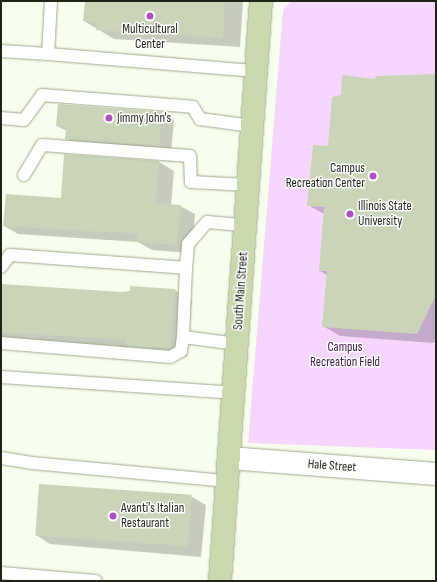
<!DOCTYPE html>
<style>
body{margin:0}
#map{position:relative;width:437px;height:582px;overflow:hidden;background:#f8feed;font-family:"Sofia Sans Condensed",sans-serif}
div>[style]{position:absolute}
[style*='--x']{left:calc(var(--x)*1px);top:calc(var(--y)*1px);width:calc(var(--w)*1px);rotate:calc(var(--a)*1deg)}
.green>*{inset:0;background:#f7d6fe}
.shadow>*{inset:0;background:#0003}
.building>*{inset:0;background:#cad4b8;transform-origin:0 0}
.roads{filter:drop-shadow(0 0 1px #9fa98d) drop-shadow(0 0 1px #9fa98d)}
.service>*{height:12px;margin:-6px;padding:0 6px;transform-origin:6px;border-radius:6px;background:#fff}
.minor>*{height:22px;margin:-11px;padding:0 11px;transform-origin:11px;border-radius:11px;background:#fff}
.primary>*{height:22px;margin:-11px;padding:0 11px;transform-origin:11px;border-radius:11px;background:#cad8ad}
.dots>*{width:11px;height:11px;translate:-50% -50%;box-sizing:border-box;border:2px solid #fff;border-radius:50%}
span{translate:-50% -50%;white-space:nowrap;text-align:center;line-height:1.15;-webkit-text-stroke:3px #fff;paint-order:stroke}
.poi-label{font-size:13px;color:#1f2318}
.left{translate:0 -50%;text-align:left}
.right{translate:-100% -50%;text-align:right}
.street-label{font-size:13px;color:#1f2318}
.park-label{font-size:13px;color:#42194a}
.frame{position:absolute;inset:0;border:2px solid #1f2318;pointer-events:none}
</style>
<div id="map">
<div class="green">
<div style="clip-path:polygon(291px 1px,436px 1px,436px 450px,248px 443px,283px 10px)"></div>
</div>
<div class="shadow">
<div style="clip-path:polygon(86px 1px,243px 1px,240px 47px,114px 39px,84px 21px)"></div>
<div style="clip-path:polygon(436px 75px,436px 339px,434px 343px,340px 336px,323px 326px,327px 275px,320px 271px,324px 214px,308px 205px,328px 147px,342px 96px,376px 80px)"></div>
<div style="clip-path:polygon(58px 105px,162px 113px,174px 120px,171px 152px,78px 145px,66px 139px,67px 131px,57px 126px)"></div>
<div style="clip-path:polygon(65px 155px,159px 162px,174px 171px,171px 205px,180px 206px,195px 214px,192px 253px,152px 250px,138px 242px,18px 234px,4px 226px,62px 199px)"></div>
<div style="clip-path:polygon(1px 285px,122px 293px,175px 290px,192px 300px,187px 357px,1px 341px)"></div>
<div style="clip-path:polygon(192px 497px,206px 505px,201px 557px,50px 544px,36px 535px)"></div>
</div>
<div class="building">
<div style="clip-path:polygon(85px 1px,225px 1px,223px 38px,96px 30px,96px 22px,83px 21px)"></div>
<div style="clip-path:polygon(436px 74px,436px 295px,417px 334px,322px 327px,327px 271px,319px 271px,324px 207px,307px 206px,313px 145px,328px 146px,332px 97px,341px 95px,342px 75px,375px 79px,376px 76px)"></div>
<div style="clip-path:polygon(58px 104px,162px 112px,159px 146px,65px 139px,66px 127px,56px 126px)"></div>
<div style="clip-path:polygon(64px 154px,159px 161px,156px 203px,181px 205px,177px 245px,137px 242px,137px 234px,3px 226px,6px 194px,61px 198px)"></div>
<div style="clip-path:polygon(1px 284px,122px 292px,130px 291px,130px 286px,175px 289px,171px 348px,126px 346px,126px 340px,1px 332px)"></div>
<div style="left:39px;top:484px;width:153px;height:52px;rotate:4deg"></div>
</div>
<div class="roads">
<div class="service">
<div style="--x:51;--y:1;--w:53;--a:93.2"></div>
<div style="--x:48;--y:54;--w:209;--a:4.7"></div>
<div style="--x:1;--y:51;--w:47;--a:3.7"></div>
<div style="--x:1;--y:118;--w:23;--a:5"></div>
<div style="--x:24;--y:120;--w:31;--a:-54"></div>
<div style="--x:42;--y:95;--w:151;--a:4.5"></div>
<div style="--x:193;--y:107;--w:14;--a:60"></div>
<div style="--x:200;--y:119;--w:52;--a:7.7"></div>
<div style="--x:24;--y:175;--w:35;--a:-59"></div>
<div style="--x:42;--y:145;--w:148;--a:4.3"></div>
<div style="--x:190;--y:156;--w:26;--a:88"></div>
<div style="--x:191;--y:182;--w:57;--a:3"></div>
<div style="--x:1;--y:267;--w:15;--a:-53"></div>
<div style="--x:10;--y:255;--w:176;--a:4.2"></div>
<div style="--x:1;--y:343;--w:170;--a:4.7"></div>
<div style="--x:170;--y:357;--w:13;--a:-29"></div>
<div style="--x:181;--y:351;--w:14;--a:-82"></div>
<div style="--x:237;--y:344;--w:54;--a:-172.6"></div>
<div style="--x:183;--y:337;--w:69;--a:-87.5"></div>
<div style="--x:186;--y:268;--w:24;--a:-85"></div>
<div style="--x:188;--y:244;--w:29;--a:-49"></div>
<div style="--x:207;--y:222;--w:38;--a:5"></div>
<div style="--x:1;--y:377;--w:233;--a:3.9"></div>
<div style="--x:1;--y:458;--w:31;--a:9"></div>
<div style="--x:32;--y:463;--w:196;--a:5.3"></div>
<div style="--x:1;--y:573;--w:95;--a:4.8"></div>
</div>
<div class="minor">
<div style="--x:229;--y:458;--w:208;--a:4.4"></div>
</div>
<div class="primary">
<div style="--x:220;--y:581;--w:581;--a:-85.96"></div>
</div>
</div>
<div class="dots">
<div style="left:150px;top:16px;background:#ac52be"></div>
<div style="left:109px;top:118px;background:#ac52be"></div>
<div style="left:373px;top:176px;background:#ac52be"></div>
<div style="left:350px;top:214px;background:#ac52be"></div>
<div style="left:113px;top:516px;background:#ac52be"></div>
</div>
<div class="poi-label">
<span style="left:150px;top:37px">Multicultural<br>Center</span>
<span class="left" style="left:117px;top:118px">Jimmy John's</span>
<span class="right" style="left:365px;top:176px">Campus<br>Recreation Center</span>
<span class="left" style="left:358px;top:214px">Illinois State<br>University</span>
<span class="left" style="left:121px;top:516px">Avanti's Italian<br>Restaurant</span>
</div>
<div class="street-label">
<span style="left:241px;top:291px;rotate:-86deg">South Main Street</span>
<span style="left:332px;top:466px;rotate:4deg">Hale Street</span>
</div>
<div class="park-label">
<span style="left:345px;top:355px">Campus<br>Recreation Field</span>
</div>
<div class="frame"></div>
</div>
